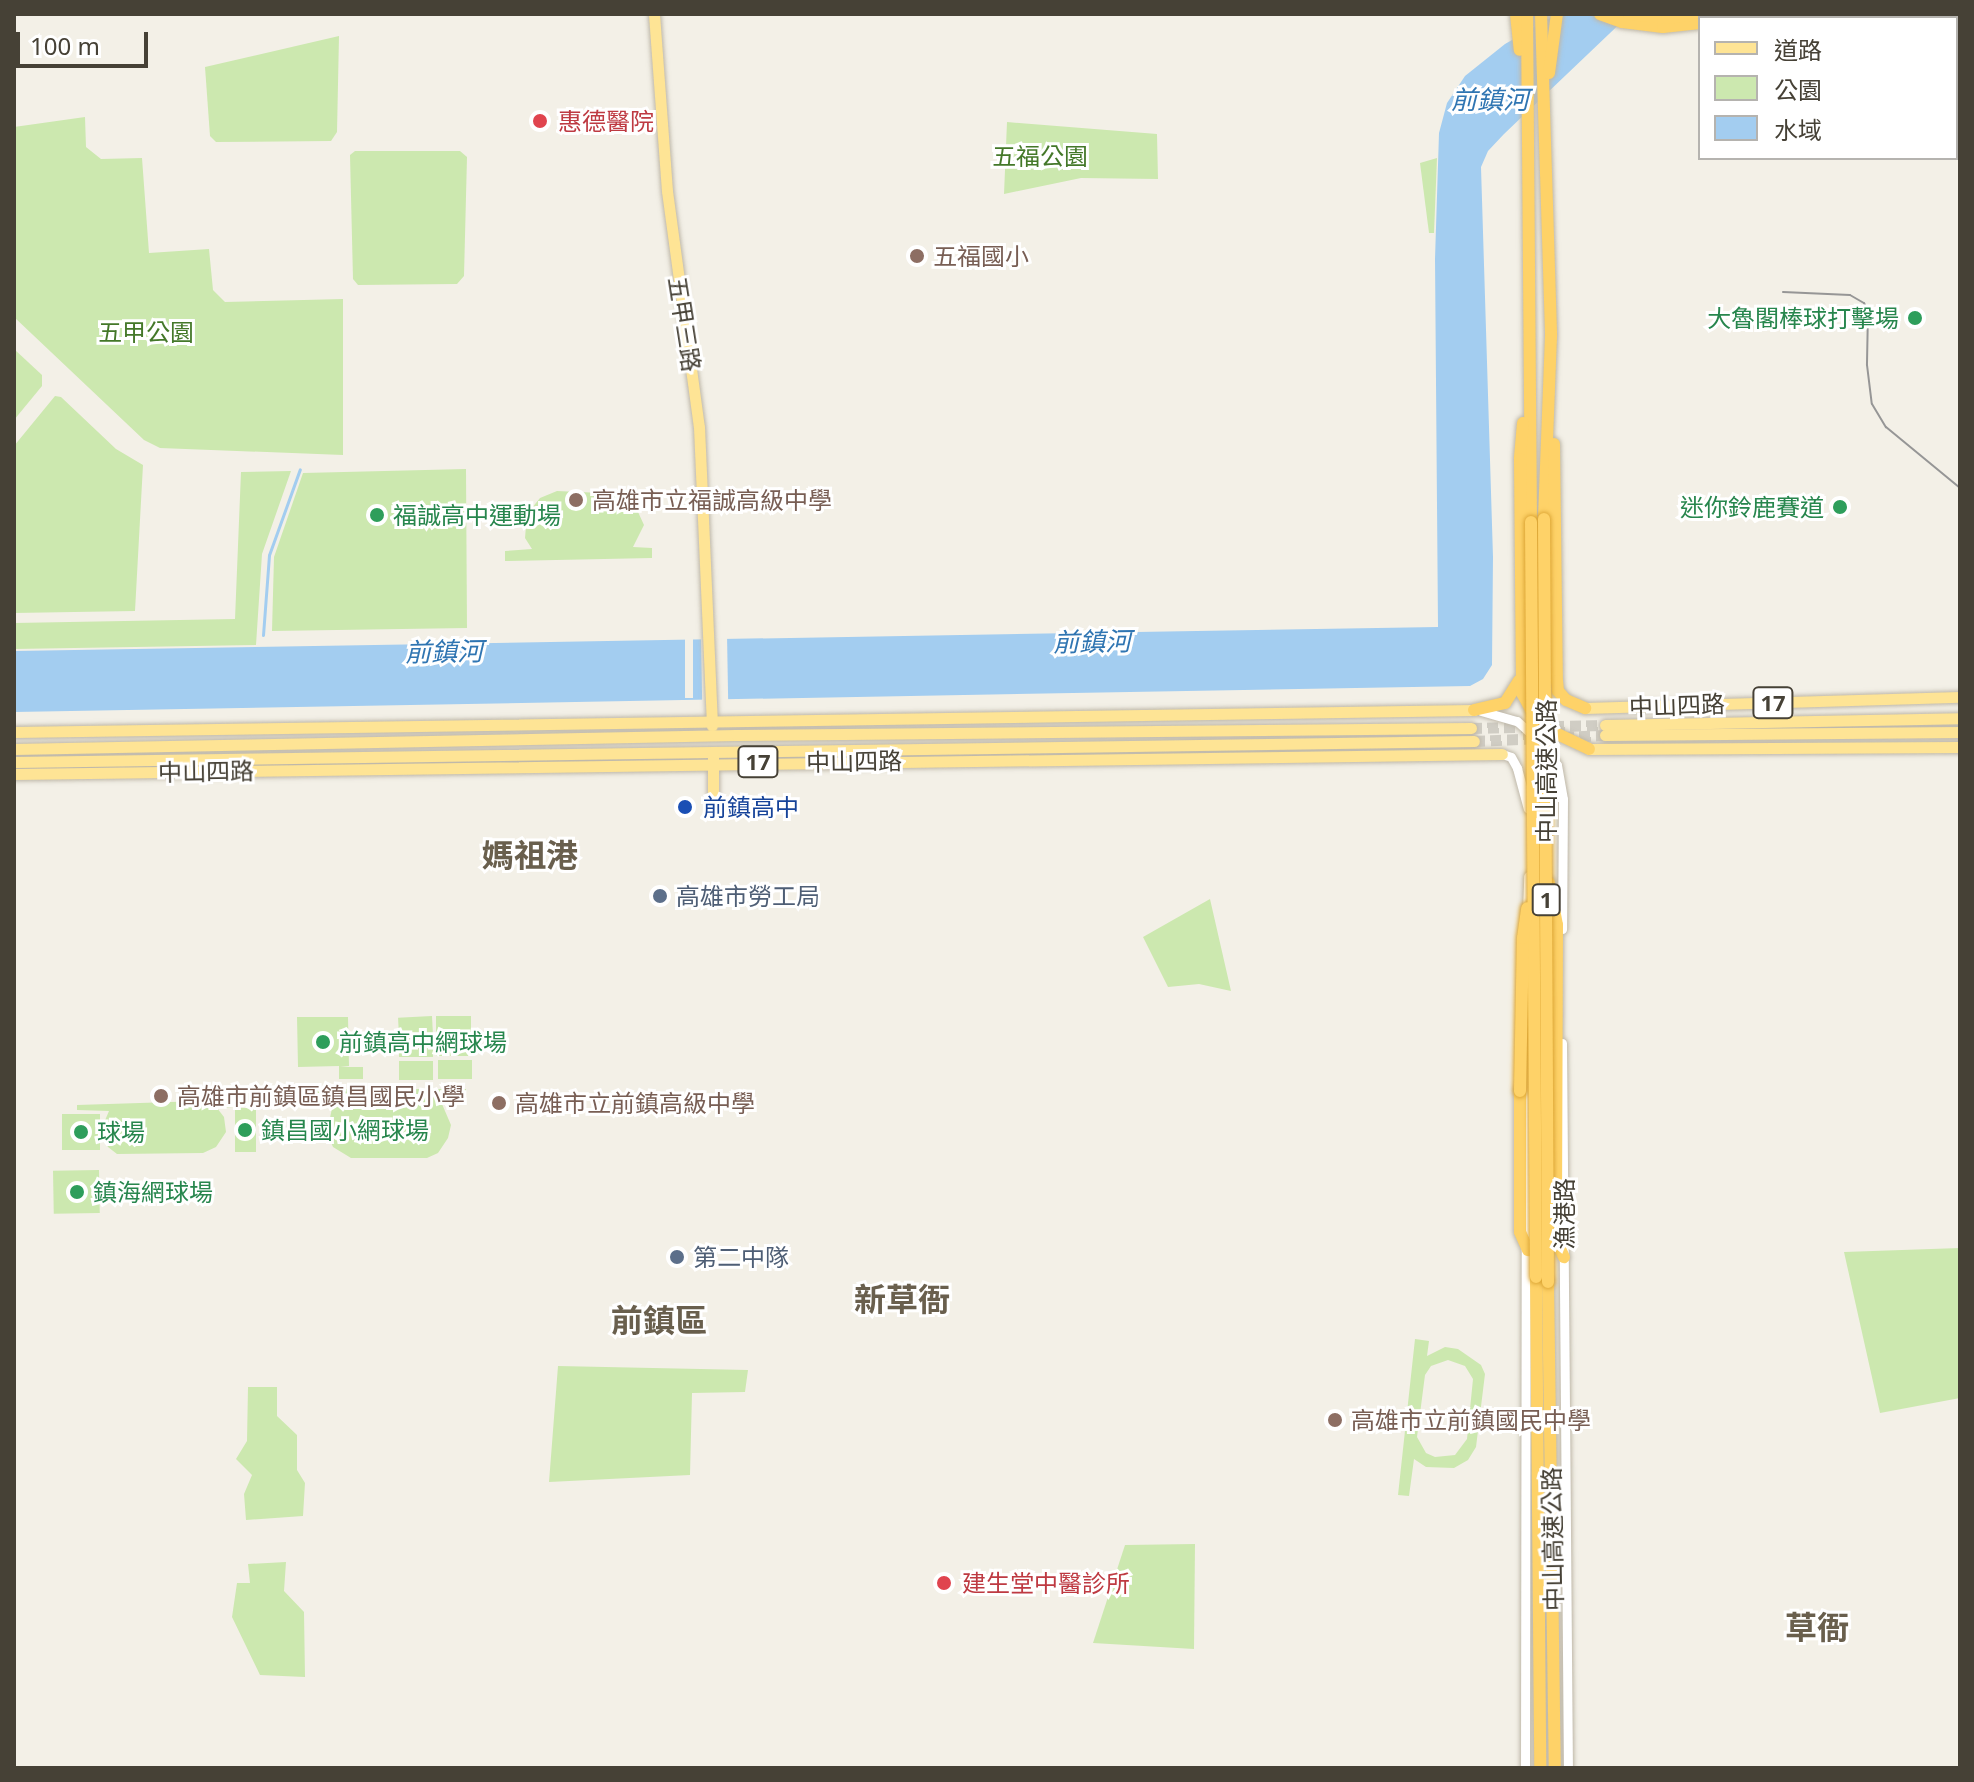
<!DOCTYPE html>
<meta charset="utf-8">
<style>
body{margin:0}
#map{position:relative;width:1974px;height:1782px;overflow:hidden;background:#f3f0e7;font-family:"Noto Sans","Noto Sans TC",sans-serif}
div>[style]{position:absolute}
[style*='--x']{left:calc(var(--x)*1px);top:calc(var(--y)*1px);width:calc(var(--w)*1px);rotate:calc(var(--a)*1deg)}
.green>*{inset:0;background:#cce8af;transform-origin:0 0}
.water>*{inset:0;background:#a3cdf0}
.pier>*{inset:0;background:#f3f0e7;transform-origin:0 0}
.stream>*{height:3px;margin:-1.5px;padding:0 1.5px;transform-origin:1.5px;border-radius:1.5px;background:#a3cdf0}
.major-tunnel>*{height:11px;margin-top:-5.5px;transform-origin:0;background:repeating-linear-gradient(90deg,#d0cdc4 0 11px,transparent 0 16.5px)}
.roads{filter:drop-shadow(0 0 2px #bfb8a9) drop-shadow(0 0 2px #bfb8a9)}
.minor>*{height:9px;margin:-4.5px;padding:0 4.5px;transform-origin:4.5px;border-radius:4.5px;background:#fff}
.major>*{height:11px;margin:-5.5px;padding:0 5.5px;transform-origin:5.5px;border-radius:5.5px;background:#fee495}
.highway>*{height:12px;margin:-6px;padding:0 6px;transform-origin:6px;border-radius:6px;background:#fed268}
.tram>*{height:2px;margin:-1px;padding:0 1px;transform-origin:1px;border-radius:1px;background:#969696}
.bridges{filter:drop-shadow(0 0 2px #dda737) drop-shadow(0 0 2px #dda737)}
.highway-bridge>*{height:12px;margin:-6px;padding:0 6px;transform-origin:6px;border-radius:6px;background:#fed268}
.dots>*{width:22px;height:22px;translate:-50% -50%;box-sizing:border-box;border:4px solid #fff;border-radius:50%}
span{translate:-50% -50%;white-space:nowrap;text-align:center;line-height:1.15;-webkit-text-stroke:6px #fff;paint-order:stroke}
.shield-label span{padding:2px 6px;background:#fff;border:2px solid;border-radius:6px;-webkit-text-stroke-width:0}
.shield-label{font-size:22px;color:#464136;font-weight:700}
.health-label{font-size:24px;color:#be3a42}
.left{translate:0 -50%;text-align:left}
.park-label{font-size:24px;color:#447829}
.education-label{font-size:24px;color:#785e54}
.leisure-label{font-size:24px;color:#27864d}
.right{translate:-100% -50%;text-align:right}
.street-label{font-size:24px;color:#464136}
.transit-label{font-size:24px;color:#164399}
.service-label{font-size:24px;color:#4e5e75}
.water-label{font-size:26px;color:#2f75b2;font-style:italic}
.district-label{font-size:32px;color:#695f4d;font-weight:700}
.frame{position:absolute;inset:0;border:16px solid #464136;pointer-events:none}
.legend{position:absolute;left:1698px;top:16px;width:260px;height:144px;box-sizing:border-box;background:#fff;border:2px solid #b5b3af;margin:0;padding:10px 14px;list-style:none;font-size:24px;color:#464136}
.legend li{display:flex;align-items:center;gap:16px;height:40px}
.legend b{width:40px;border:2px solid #b5b3af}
.scale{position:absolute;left:16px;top:32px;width:132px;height:36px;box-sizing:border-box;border:4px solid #464136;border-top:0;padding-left:10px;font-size:24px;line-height:28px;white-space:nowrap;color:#464136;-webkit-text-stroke:6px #fff;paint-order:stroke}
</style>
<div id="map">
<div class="green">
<div style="clip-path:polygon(339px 36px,337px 132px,331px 141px,216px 142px,210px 136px,205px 67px)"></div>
<div style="clip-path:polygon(85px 117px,86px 147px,101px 159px,142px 158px,149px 253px,209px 249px,213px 290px,225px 302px,343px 299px,343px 455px,160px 448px,144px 440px,14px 317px,14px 127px)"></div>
<div style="clip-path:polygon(1007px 122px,1157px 134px,1158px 179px,1081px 178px,1004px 194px)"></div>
<div style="clip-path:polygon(355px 151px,460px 151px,467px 157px,464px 276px,457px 284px,358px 285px,353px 279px,350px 155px)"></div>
<div style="clip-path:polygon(1437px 158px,1434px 233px,1429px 233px,1420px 163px)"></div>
<div style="clip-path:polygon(14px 349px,42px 375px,42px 386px,14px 420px)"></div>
<div style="clip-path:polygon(55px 396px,61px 397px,116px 449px,143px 465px,135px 611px,14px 613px,14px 446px)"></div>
<div style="clip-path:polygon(466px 469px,467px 628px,272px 631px,274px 557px,303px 473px)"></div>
<div style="clip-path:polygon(291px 471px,262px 554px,256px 645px,14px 649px,14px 623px,235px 619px,241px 472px)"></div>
<div style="clip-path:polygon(557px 491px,624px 494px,633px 501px,644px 525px,633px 547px,652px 548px,652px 558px,505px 561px,505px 551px,532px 549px,525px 538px,527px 514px,540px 498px)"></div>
<div style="clip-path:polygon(1210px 899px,1231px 991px,1199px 984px,1168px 987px,1143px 937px)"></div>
<div style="left:432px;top:1016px;width:20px;height:34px;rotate:87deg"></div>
<div style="left:471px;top:1016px;width:40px;height:35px;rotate:90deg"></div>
<div style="clip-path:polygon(297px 1017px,348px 1017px,349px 1066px,340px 1067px,363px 1067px,363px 1079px,339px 1079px,339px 1066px,298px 1067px)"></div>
<div style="left:433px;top:1037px;width:20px;height:34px;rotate:90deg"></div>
<div style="left:438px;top:1060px;width:34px;height:19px"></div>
<div style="left:399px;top:1061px;width:34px;height:19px"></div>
<div style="clip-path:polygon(304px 1089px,466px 1089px,466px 1103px,442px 1104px,451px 1125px,448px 1138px,438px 1153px,427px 1158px,351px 1158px,333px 1147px,327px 1133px,332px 1108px,302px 1106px)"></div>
<div style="clip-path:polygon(234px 1100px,234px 1107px,217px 1108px,224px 1117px,226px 1132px,216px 1147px,203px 1153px,117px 1154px,108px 1147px,100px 1133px,100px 1150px,62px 1150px,62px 1114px,100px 1114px,100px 1132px,109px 1111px,77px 1110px,77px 1105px)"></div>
<div style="left:235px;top:1108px;width:21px;height:44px"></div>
<div style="left:99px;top:1170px;width:43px;height:46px;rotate:89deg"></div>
<div style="clip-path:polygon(1960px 1248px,1960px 1398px,1880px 1413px,1844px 1252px)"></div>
<div style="clip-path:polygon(evenodd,1415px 1339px,1429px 1341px,1427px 1356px,1445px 1347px,1458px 1349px,1481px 1365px,1485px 1374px,1476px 1447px,1468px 1460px,1454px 1468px,1426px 1467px,1414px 1459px,1409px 1496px,1398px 1495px,1415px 1339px,1448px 1360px,1465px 1366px,1473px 1379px,1467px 1439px,1455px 1455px,1435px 1457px,1426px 1453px,1417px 1437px,1425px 1375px,1431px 1366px,1448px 1360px)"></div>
<div style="clip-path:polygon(558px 1366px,748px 1370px,745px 1392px,692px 1393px,690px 1475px,549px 1482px)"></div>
<div style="clip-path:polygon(248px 1387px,277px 1387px,277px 1416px,297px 1435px,297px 1470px,305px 1483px,303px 1516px,246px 1520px,244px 1494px,252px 1475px,236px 1459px,247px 1441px)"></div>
<div style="clip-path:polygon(1195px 1544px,1194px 1649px,1093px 1643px,1125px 1545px)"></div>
<div style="clip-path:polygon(286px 1562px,284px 1591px,304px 1612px,305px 1677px,260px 1675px,232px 1617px,237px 1583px,250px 1583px,248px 1564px)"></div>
</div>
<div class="water">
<div style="clip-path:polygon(1557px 14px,1630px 14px,1504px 134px,1488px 151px,1481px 167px,1493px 557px,1492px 665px,1483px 679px,1470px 686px,14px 712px,14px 651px,1438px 627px,1435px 259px,1439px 133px,1447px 103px,1465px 76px,1505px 44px)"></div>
</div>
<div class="pier">
<div style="left:727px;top:634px;width:67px;height:26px;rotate:89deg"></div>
<div style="left:685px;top:635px;width:8px;height:63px"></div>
</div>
<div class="stream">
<div style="--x:263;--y:635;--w:80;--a:-85.7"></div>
<div style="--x:269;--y:555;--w:91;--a:-70.2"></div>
</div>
<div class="major-tunnel">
<div style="--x:1471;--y:728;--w:134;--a:-1.3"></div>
<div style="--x:1563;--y:737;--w:42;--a:-2.7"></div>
<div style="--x:1474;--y:741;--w:68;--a:-2.5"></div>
</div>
<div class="roads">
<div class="minor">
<div style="--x:1481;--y:711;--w:37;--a:16"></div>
<div style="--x:1517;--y:721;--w:24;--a:42"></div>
<div style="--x:1545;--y:748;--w:21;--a:55"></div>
<div style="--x:1557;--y:765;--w:35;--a:80"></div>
<div style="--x:1563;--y:799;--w:130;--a:90.4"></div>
<div style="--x:1502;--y:754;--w:9;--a:18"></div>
<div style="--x:1511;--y:757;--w:13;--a:61"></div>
<div style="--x:1517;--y:768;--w:42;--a:75"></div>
<div style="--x:1527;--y:913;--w:37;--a:-88"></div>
<div style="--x:1562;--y:1043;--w:725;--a:89.53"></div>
<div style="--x:1525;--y:1768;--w:708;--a:-89.92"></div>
</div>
<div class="major">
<div style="--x:654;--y:14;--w:177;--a:85.8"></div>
<div style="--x:667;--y:191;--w:238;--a:82.3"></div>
<div style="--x:699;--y:427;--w:299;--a:87.5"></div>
<div style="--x:1585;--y:708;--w:375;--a:-1.7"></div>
<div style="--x:1605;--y:725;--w:355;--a:-1.1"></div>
<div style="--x:14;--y:732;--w:1460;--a:-0.86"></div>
<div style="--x:1605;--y:735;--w:355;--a:-0.5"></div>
<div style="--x:14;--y:749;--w:722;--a:-1.11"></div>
<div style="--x:736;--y:735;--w:735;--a:-0.55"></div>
<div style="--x:1589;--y:749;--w:371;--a:-0.3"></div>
<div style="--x:713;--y:756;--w:41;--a:90"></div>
<div style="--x:14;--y:762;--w:1460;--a:-0.82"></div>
<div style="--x:14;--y:774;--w:1488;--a:-0.77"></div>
</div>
<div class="highway">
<div style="--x:1516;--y:14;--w:36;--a:84"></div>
<div style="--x:1527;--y:14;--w:508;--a:89.55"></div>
<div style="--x:1541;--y:14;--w:322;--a:88.2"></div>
<div style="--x:1551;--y:336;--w:183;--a:92.2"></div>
<div style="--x:1600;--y:14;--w:23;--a:20"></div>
<div style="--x:1622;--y:22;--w:41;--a:7"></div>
<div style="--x:1663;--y:27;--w:37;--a:-6"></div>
<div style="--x:1629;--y:14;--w:38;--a:6"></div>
<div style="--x:1667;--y:18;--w:32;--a:-7"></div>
<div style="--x:1722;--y:18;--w:13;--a:-18"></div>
<div style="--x:1549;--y:73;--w:60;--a:-82.3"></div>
<div style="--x:1523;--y:423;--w:36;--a:95"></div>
<div style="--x:1520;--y:459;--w:234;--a:89.5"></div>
<div style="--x:1522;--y:693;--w:26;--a:61"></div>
<div style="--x:1535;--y:716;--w:22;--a:43"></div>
<div style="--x:1551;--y:731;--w:42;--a:25.3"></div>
<div style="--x:1554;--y:444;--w:237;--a:89.3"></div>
<div style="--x:1557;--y:681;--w:10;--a:84"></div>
<div style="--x:1558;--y:691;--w:12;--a:48"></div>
<div style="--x:1566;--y:700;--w:21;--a:23"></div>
<div style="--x:1474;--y:710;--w:32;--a:-13"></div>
<div style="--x:1505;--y:703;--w:26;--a:-58"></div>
<div style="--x:1549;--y:883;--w:43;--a:79.2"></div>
<div style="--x:1557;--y:925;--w:315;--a:90.2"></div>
<div style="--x:1556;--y:1240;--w:19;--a:65"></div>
<div style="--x:1520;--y:1091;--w:141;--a:90"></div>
<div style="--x:1520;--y:1232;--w:20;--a:66"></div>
<div style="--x:1536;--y:1277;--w:491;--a:89.5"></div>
<div style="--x:1548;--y:1282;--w:486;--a:89.2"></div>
</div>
</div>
<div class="tram">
<div style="--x:1783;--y:292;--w:67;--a:2.6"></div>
<div style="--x:1850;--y:295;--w:16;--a:30"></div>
<div style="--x:1864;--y:303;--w:9;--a:63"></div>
<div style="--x:1868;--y:311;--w:54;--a:91.1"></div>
<div style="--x:1867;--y:365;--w:39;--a:83"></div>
<div style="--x:1872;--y:404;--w:27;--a:59"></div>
<div style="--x:1886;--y:427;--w:96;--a:39.5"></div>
</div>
<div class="bridges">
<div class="highway-bridge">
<div style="--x:1544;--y:519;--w:763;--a:89.7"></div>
<div style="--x:1531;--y:522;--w:755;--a:89.62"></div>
<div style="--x:1520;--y:1091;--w:153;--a:-88.9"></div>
<div style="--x:1523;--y:938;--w:30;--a:-82"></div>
</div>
</div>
<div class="dots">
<div style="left:540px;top:121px;background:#e0444e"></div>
<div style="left:917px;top:256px;background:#8d6e63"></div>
<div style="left:1915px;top:318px;background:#2e9e5b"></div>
<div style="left:576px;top:500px;background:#8d6e63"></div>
<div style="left:1840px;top:507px;background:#2e9e5b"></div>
<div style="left:377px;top:515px;background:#2e9e5b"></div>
<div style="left:685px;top:807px;background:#1a4fb4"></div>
<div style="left:660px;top:896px;background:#5c6f8a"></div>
<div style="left:323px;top:1042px;background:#2e9e5b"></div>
<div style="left:161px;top:1096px;background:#8d6e63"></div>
<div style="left:499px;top:1103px;background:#8d6e63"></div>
<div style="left:245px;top:1130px;background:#2e9e5b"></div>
<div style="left:81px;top:1132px;background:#2e9e5b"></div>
<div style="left:77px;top:1192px;background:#2e9e5b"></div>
<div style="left:677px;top:1257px;background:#5c6f8a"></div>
<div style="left:1335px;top:1420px;background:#8d6e63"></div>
<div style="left:944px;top:1583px;background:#e0444e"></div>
</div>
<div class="shield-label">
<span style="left:1773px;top:703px">17</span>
<span style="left:758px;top:762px">17</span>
<span style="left:1546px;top:900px">1</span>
</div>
<div class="health-label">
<span class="left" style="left:558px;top:121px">惠德醫院</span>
<span class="left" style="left:962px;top:1583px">建生堂中醫診所</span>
</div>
<div class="park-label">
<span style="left:1040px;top:156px">五福公園</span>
<span style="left:146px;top:332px">五甲公園</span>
</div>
<div class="education-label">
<span class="left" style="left:933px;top:256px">五福國小</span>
<span class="left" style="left:592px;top:500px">高雄市立福誠高級中學</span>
<span class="left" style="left:177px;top:1096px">高雄市前鎮區鎮昌國民小學</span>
<span class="left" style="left:515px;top:1103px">高雄市立前鎮高級中學</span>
<span class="left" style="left:1351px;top:1420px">高雄市立前鎮國民中學</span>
</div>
<div class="leisure-label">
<span class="right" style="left:1899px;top:318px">大魯閣棒球打擊場</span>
<span class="right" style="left:1824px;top:507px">迷你鈴鹿賽道</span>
<span class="left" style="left:393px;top:515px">福誠高中運動場</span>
<span class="left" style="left:339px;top:1042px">前鎮高中網球場</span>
<span class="left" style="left:261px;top:1130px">鎮昌國小網球場</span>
<span class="left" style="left:97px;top:1132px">球場</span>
<span class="left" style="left:93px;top:1192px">鎮海網球場</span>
</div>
<div class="street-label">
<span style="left:685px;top:324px;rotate:81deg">五甲三路</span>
<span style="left:1677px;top:705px;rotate:-2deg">中山四路</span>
<span style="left:854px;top:761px;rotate:-1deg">中山四路</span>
<span style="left:206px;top:771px;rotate:-1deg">中山四路</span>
<span style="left:1546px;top:771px;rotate:-90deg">中山高速公路</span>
<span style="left:1564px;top:1214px;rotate:-90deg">漁港路</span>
<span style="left:1552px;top:1539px;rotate:-91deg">中山高速公路</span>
</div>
<div class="transit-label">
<span class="left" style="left:703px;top:807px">前鎮高中</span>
</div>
<div class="service-label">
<span class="left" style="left:676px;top:896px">高雄市勞工局</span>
<span class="left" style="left:693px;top:1257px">第二中隊</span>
</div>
<div class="water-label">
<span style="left:1490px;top:100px">前鎮河</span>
<span style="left:1092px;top:642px;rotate:-1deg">前鎮河</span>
<span style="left:444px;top:652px;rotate:-1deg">前鎮河</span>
</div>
<div class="district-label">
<span style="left:530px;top:855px">媽祖港</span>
<span style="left:902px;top:1299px">新草衙</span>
<span style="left:659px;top:1320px">前鎮區</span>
<span style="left:1817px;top:1627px">草衙</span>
</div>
<div class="frame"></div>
<ul class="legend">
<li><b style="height:10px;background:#fee495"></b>道路</li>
<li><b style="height:22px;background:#cce8af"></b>公園</li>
<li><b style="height:22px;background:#a3cdf0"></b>水域</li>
</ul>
<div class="scale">100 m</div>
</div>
